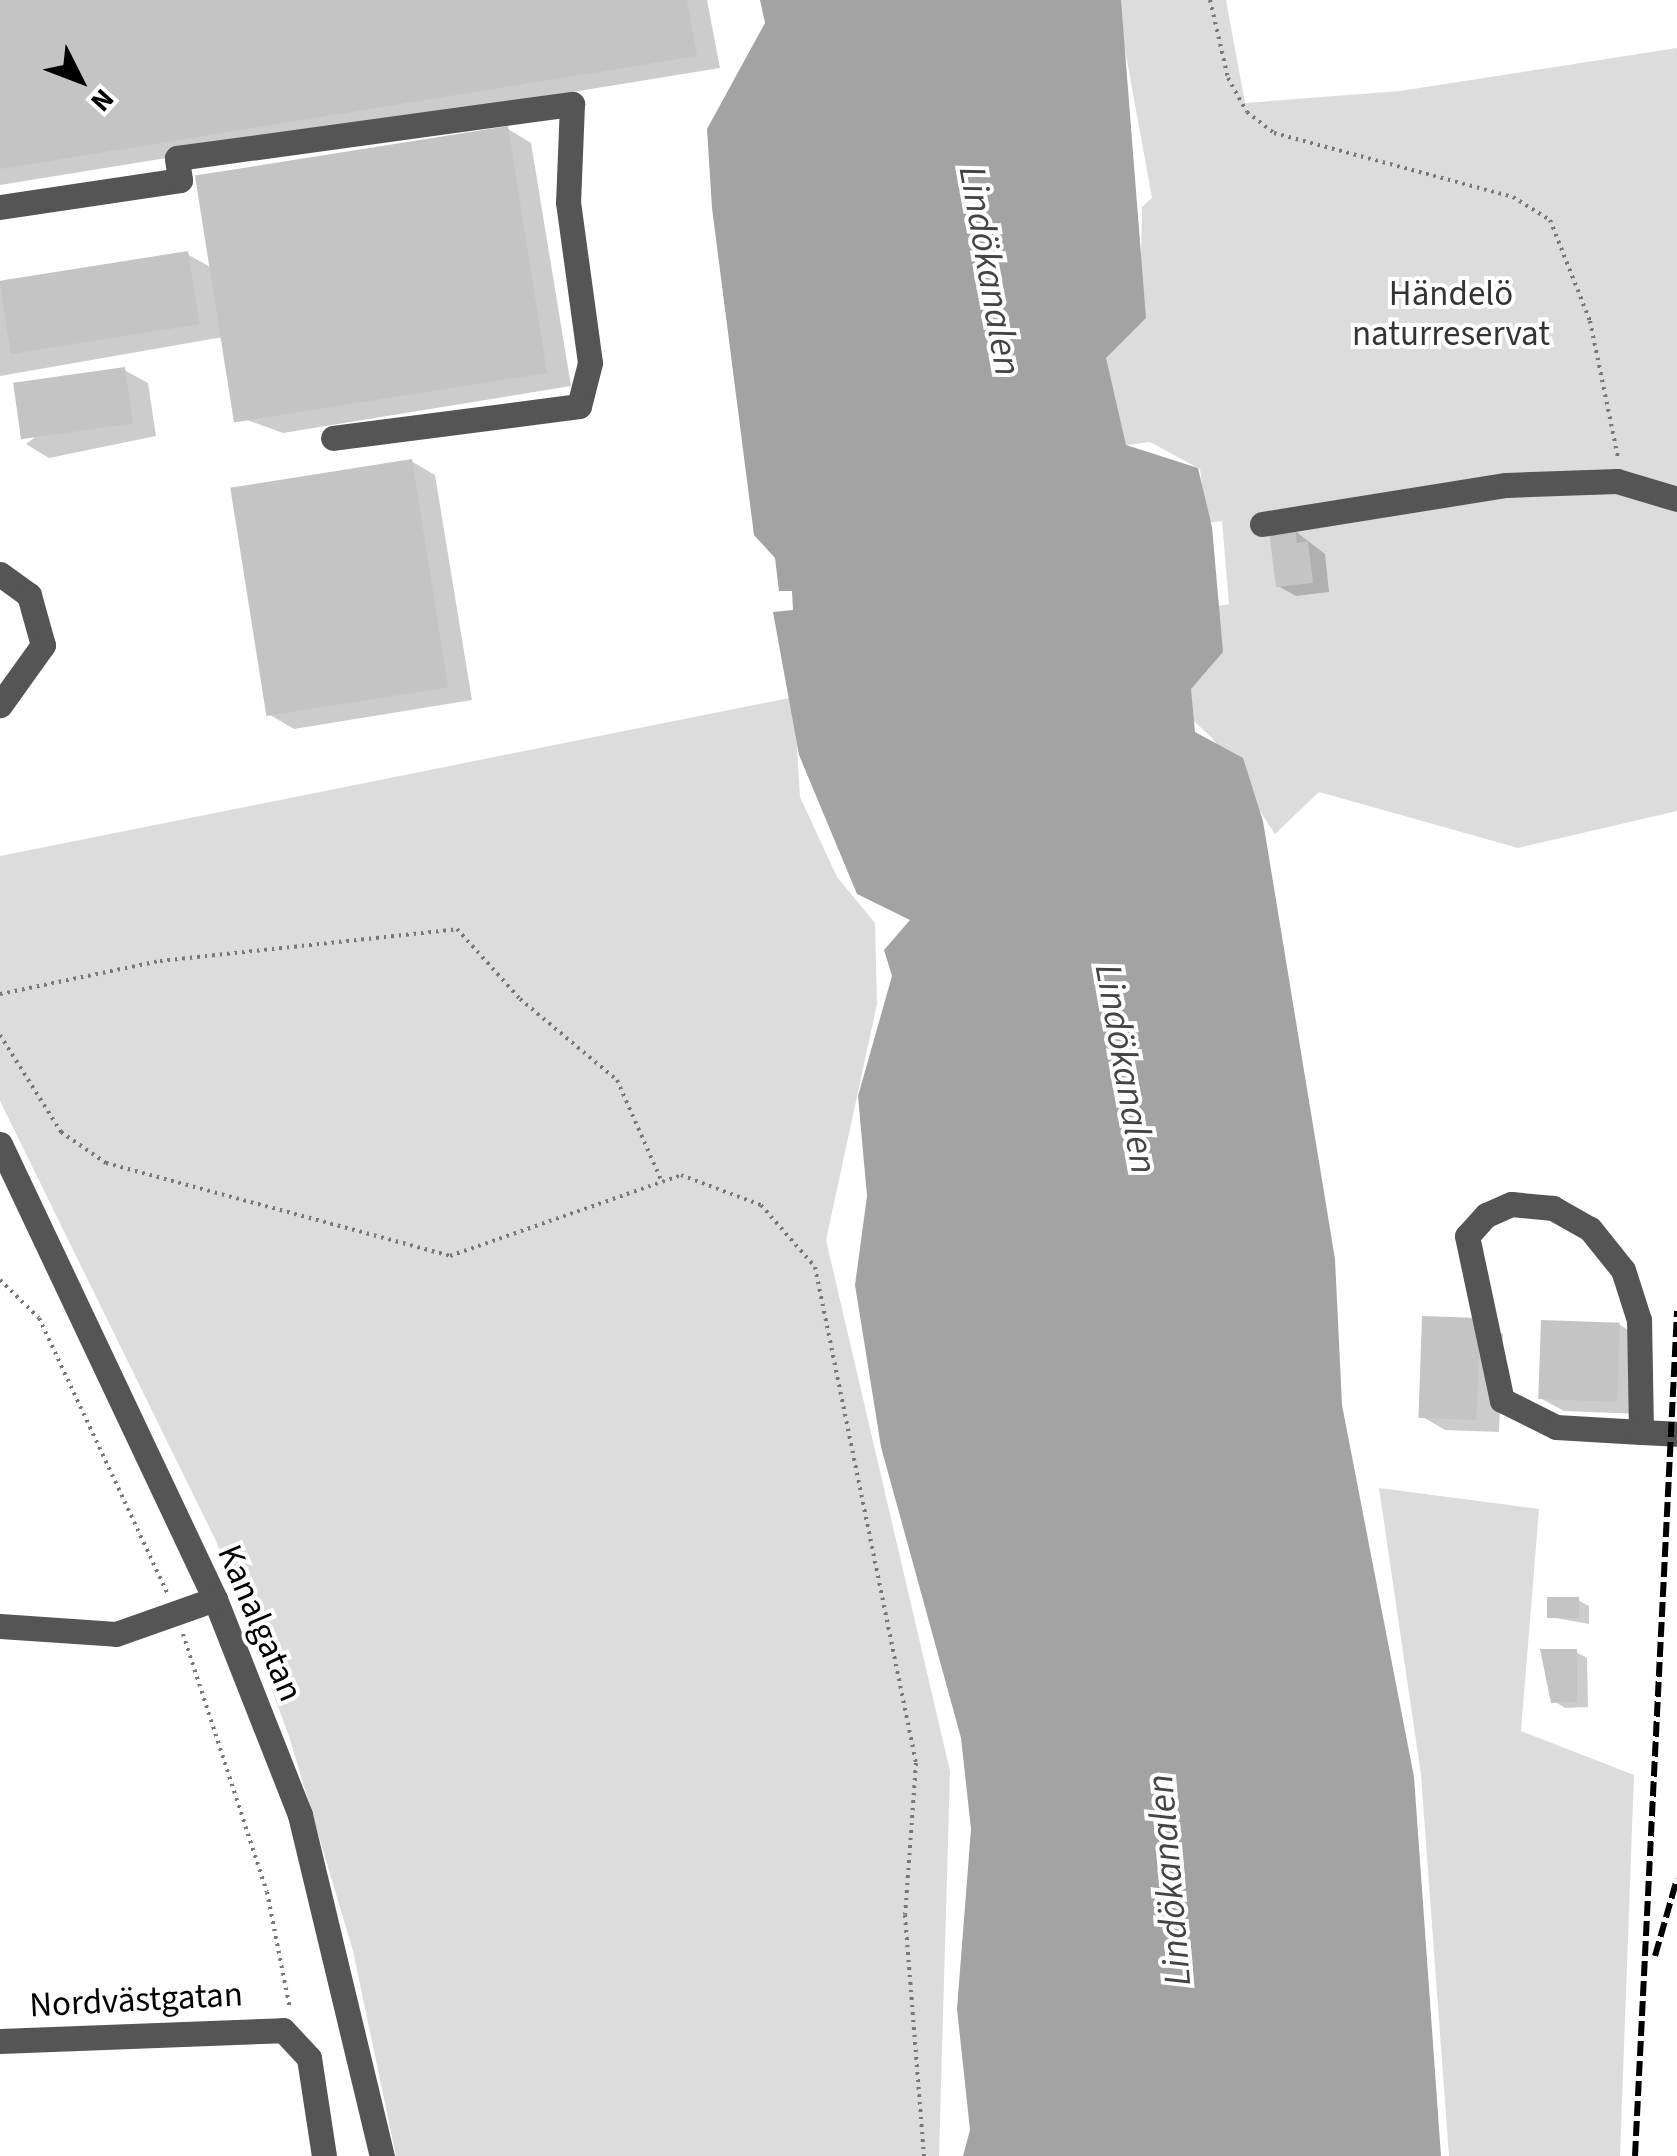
<!DOCTYPE html>
<meta charset="utf-8">
<style>
body{margin:0}
#map{position:relative;width:1677px;height:2156px;overflow:hidden;background:#fff;font-family:"Source Sans 3",sans-serif}
div>[style]{position:absolute}
[style*='--x']{left:calc(var(--x)*1px);top:calc(var(--y)*1px);width:calc(var(--w)*1px);rotate:calc(var(--a)*1deg)}
.green>*{inset:0;background:#dcdcdc}
.water>*{inset:0;background:#a3a3a3}
.shadow>*{inset:0;background:#0003}
.building>*{inset:0;background:#c4c4c4;transform-origin:0 0}
.path>*{height:4px;margin-top:-2px;transform-origin:0;background:repeating-linear-gradient(90deg,#777 0 2.5px,transparent 0 7.5px)}
.minor>*{height:25px;margin:-12.5px;padding:0 12.5px;transform-origin:12.5px;border-radius:12.5px;background:#555}
.rail>*{height:6px;margin-top:-3px;transform-origin:0;background:repeating-linear-gradient(90deg,#000 0 15px,transparent 0 20px)}
span{translate:-50% -50%;white-space:nowrap;text-align:center;line-height:1.15;-webkit-text-stroke:8px #fff;paint-order:stroke}
.park-label{font-size:35px;color:#333}
.street-label{font-size:35px;color:#000}
.water-label{font-size:38px;color:#444;font-style:italic}
.north{position:absolute;left:30px;top:30px;width:100px;height:100px;-webkit-text-stroke:8px #fff;paint-order:stroke;rotate:132deg;font-size:28px;font-weight:700;line-height:40px;text-align:center;color:#000}
.north::after{content:'';display:block;margin:auto;width:35px;height:45px;background:#000;clip-path:polygon(50% 0,100% 100%,50% 72%,0 100%)}
</style>
<div id="map">
<div class="green">
<div style="clip-path:polygon(1116px 0,1226px 0,1245px 103px,1400px 91px,1677px 48px,1677px 811px,1518px 848px,1319px 792px,1275px 834px,1213px 739px,1183px 711px,1218px 606px,1229px 604px,1222px 521px,1207px 523px,1200px 469px,1150px 442px,1120px 446px,1104px 348px,1140px 313px,1142px 207px,1152px 198px)"></div>
<div style="clip-path:polygon(794px 697px,800px 797px,837px 877px,875px 923px,877px 1004px,826px 1240px,950px 1771px,939px 2156px,396px 2156px,353px 1951px,289px 1736px,216px 1541px,0 1101px,0 856px)"></div>
<div style="clip-path:polygon(1379px 1488px,1539px 1509px,1521px 1731px,1634px 1775px,1620px 2156px,1449px 2156px,1421px 1775px)"></div>
</div>
<div class="water">
<div style="clip-path:polygon(760px 0,1121px 0,1146px 318px,1106px 358px,1126px 445px,1198px 468px,1212px 527px,1223px 652px,1191px 689px,1195px 732px,1243px 758px,1263px 821px,1335px 1259px,1342px 1405px,1414px 1777px,1441px 2156px,963px 2156px,970px 2130px,957px 2009px,971px 1829px,961px 1738px,881px 1447px,855px 1285px,867px 1196px,858px 1096px,892px 976px,884px 950px,910px 920px,857px 894px,799px 755px,773px 612px,793px 610px,792px 591px,779px 591px,775px 558px,754px 535px,712px 208px,707px 129px,765px 23px)"></div>
</div>
<div class="shadow">
<div style="clip-path:polygon(0 0,707px 0,720px 68px,0 185px)"></div>
<div style="clip-path:polygon(508px 129px,531px 143px,571px 386px,283px 433px,236px 416px,223px 337px,0 376px,0 287px,187px 254px,212px 268px)"></div>
<div style="clip-path:polygon(124px 370px,148px 383px,156px 436px,49px 458px,26px 444px)"></div>
<div style="clip-path:polygon(411px 461px,435px 475px,472px 700px,294px 729px,270px 715px)"></div>
<div style="clip-path:polygon(1295px 531px,1325px 554px,1329px 592px,1296px 596px,1278px 586px)"></div>
<div style="clip-path:polygon(1479px 1321px,1503px 1334px,1499px 1432px,1445px 1430px,1421px 1416px)"></div>
<div style="clip-path:polygon(1620px 1325px,1643px 1339px,1641px 1414px,1564px 1411px,1540px 1398px)"></div>
<div style="clip-path:polygon(1578px 1600px,1589px 1606px,1589px 1624px,1550px 1617px)"></div>
<div style="clip-path:polygon(1576px 1652px,1587px 1658px,1588px 1707px,1565px 1708px,1554px 1701px)"></div>
</div>
<div class="building">
<div style="clip-path:polygon(0 0,687px 0,697px 56px,0 169px)"></div>
<div style="left:508px;top:126px;width:250px;height:317px;rotate:81deg"></div>
<div style="left:188px;top:251px;width:74px;height:191px;rotate:81deg"></div>
<div style="left:125px;top:367px;width:57px;height:113px;rotate:82deg"></div>
<div style="left:412px;top:459px;width:231px;height:184px;rotate:81deg"></div>
<div style="clip-path:polygon(1295px 528px,1297px 543px,1308px 541px,1313px 583px,1276px 587px,1269px 532px)"></div>
<div style="left:1422px;top:1316px;width:58px;height:102px;rotate:2deg"></div>
<div style="left:1541px;top:1320px;width:79px;height:79px;rotate:2deg"></div>
<div style="left:1547px;top:1597px;width:32px;height:21px"></div>
<div style="clip-path:polygon(1540px 1649px,1577px 1649px,1577px 1702px,1551px 1703px)"></div>
</div>
<div class="path">
<div style="--x:1210;--y:0;--w:80;--a:77"></div>
<div style="--x:1228;--y:78;--w:39;--a:61"></div>
<div style="--x:1247;--y:112;--w:34;--a:38"></div>
<div style="--x:1274;--y:133;--w:247;--a:15"></div>
<div style="--x:1513;--y:197;--w:44;--a:31.9"></div>
<div style="--x:1550;--y:220;--w:109;--a:68.4"></div>
<div style="--x:1590;--y:321;--w:139;--a:78.4"></div>
<div style="--x:0;--y:994;--w:163;--a:-11.7"></div>
<div style="--x:160;--y:961;--w:299;--a:-6.1"></div>
<div style="--x:457;--y:929;--w:94;--a:48"></div>
<div style="--x:520;--y:999;--w:126;--a:39.9"></div>
<div style="--x:617;--y:1080;--w:111;--a:66.2"></div>
<div style="--x:0;--y:1035;--w:115;--a:57.8"></div>
<div style="--x:61;--y:1132;--w:55;--a:34.6"></div>
<div style="--x:106;--y:1163;--w:356;--a:15.1"></div>
<div style="--x:450;--y:1256;--w:245;--a:-19.3"></div>
<div style="--x:681;--y:1175;--w:85;--a:20.6"></div>
<div style="--x:761;--y:1205;--w:82;--a:48.9"></div>
<div style="--x:815;--y:1267;--w:506;--a:78.49"></div>
<div style="--x:916;--y:1763;--w:152;--a:94.1"></div>
<div style="--x:905;--y:1915;--w:242;--a:85.5"></div>
<div style="--x:0;--y:1280;--w:54;--a:44.3"></div>
<div style="--x:39;--y:1318;--w:303;--a:65"></div>
<div style="--x:183;--y:1634;--w:271;--a:72"></div>
<div style="--x:267;--y:1892;--w:119;--a:78.9"></div>
</div>
<div class="minor">
<div style="--x:0;--y:207;--w:182;--a:-8.5"></div>
<div style="--x:180;--y:180;--w:22;--a:-98"></div>
<div style="--x:177;--y:158;--w:399;--a:-7.8"></div>
<div style="--x:572;--y:104;--w:98;--a:92.3"></div>
<div style="--x:568;--y:202;--w:162;--a:82.2"></div>
<div style="--x:590;--y:363;--w:44;--a:104.3"></div>
<div style="--x:579;--y:406;--w:248;--a:172.6"></div>
<div style="--x:1262;--y:524;--w:247;--a:-9.1"></div>
<div style="--x:1506;--y:485;--w:111;--a:-2.1"></div>
<div style="--x:1617;--y:481;--w:63;--a:16.7"></div>
<div style="--x:0;--y:574;--w:36;--a:36"></div>
<div style="--x:29;--y:595;--w:52;--a:74.4"></div>
<div style="--x:43;--y:645;--w:74;--a:125.6"></div>
<div style="--x:0;--y:1144;--w:503;--a:64.71"></div>
<div style="--x:215;--y:1599;--w:232;--a:68.5"></div>
<div style="--x:300;--y:1815;--w:351;--a:76.5"></div>
<div style="--x:1641;--y:1432;--w:112;--a:-91"></div>
<div style="--x:1639;--y:1320;--w:52;--a:-107.7"></div>
<div style="--x:1623;--y:1270;--w:53;--a:-128.8"></div>
<div style="--x:1590;--y:1229;--w:43;--a:-150.4"></div>
<div style="--x:1553;--y:1208;--w:42;--a:-174.6"></div>
<div style="--x:1511;--y:1204;--w:27;--a:156"></div>
<div style="--x:1486;--y:1215;--w:28;--a:132"></div>
<div style="--x:1467;--y:1236;--w:168;--a:78"></div>
<div style="--x:1502;--y:1400;--w:60;--a:26.6"></div>
<div style="--x:1556;--y:1427;--w:85;--a:3.4"></div>
<div style="--x:1641;--y:1432;--w:36;--a:3"></div>
<div style="--x:0;--y:1626;--w:116;--a:3.9"></div>
<div style="--x:116;--y:1634;--w:105;--a:-19.5"></div>
<div style="--x:0;--y:2041;--w:283;--a:-2.2"></div>
<div style="--x:283;--y:2030;--w:38;--a:47"></div>
<div style="--x:309;--y:2058;--w:99;--a:81.3"></div>
</div>
<div class="rail">
<div style="--x:1655;--y:1956;--w:80;--a:-74.1"></div>
<div style="--x:1635;--y:2156;--w:846;--a:-87.15"></div>
</div>
<div class="park-label">
<span style="left:1451px;top:314px">Händelö<br>naturreservat</span>
</div>
<div class="street-label">
<span style="left:260px;top:1623px;rotate:67deg">Kanalgatan</span>
<span style="left:136px;top:2000px;rotate:-3deg">Nordvästgatan</span>
</div>
<div class="water-label">
<span style="left:989px;top:271px;rotate:80deg">Lindökanalen</span>
<span style="left:1125px;top:1069px;rotate:80deg">Lindökanalen</span>
<span style="left:1170px;top:1880px;rotate:-95deg">Lindökanalen</span>
</div>
<div class="north">N</div>
</div>
